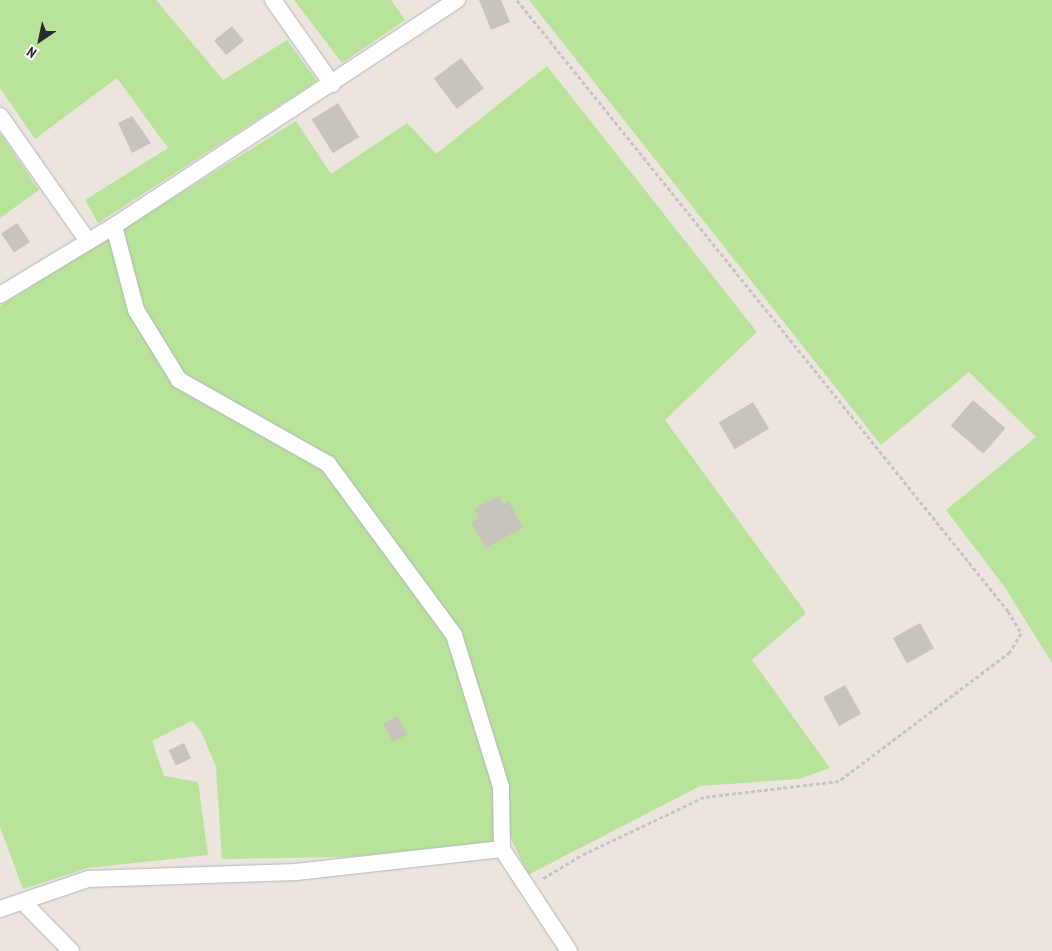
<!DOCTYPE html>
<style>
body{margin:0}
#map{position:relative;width:1052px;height:951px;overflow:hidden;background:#ece5dd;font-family:"PT Sans Narrow",sans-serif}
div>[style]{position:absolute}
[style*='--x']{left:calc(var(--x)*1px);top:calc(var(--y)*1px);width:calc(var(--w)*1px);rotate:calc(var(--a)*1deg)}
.green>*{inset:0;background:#b9e29b}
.building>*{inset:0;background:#c8c3bc;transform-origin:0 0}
.path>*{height:3px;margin-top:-1.5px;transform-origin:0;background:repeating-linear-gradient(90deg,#c4c4c4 0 4px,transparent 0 6.5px)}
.roads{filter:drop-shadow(0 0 1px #b1b5be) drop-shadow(0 0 1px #b1b5be)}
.street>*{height:16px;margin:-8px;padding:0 8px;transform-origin:8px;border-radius:8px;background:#fff}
span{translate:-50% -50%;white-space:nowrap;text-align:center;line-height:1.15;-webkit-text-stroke:4px #fff;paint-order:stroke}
.north{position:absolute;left:15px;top:15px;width:50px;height:50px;-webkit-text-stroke:4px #fff;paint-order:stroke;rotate:214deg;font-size:14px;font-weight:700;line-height:20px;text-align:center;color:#2b2b2b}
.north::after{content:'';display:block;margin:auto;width:18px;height:22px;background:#2b2b2b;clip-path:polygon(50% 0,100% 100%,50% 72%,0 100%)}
</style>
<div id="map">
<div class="green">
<div style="clip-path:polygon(0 0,156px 0,223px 80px,287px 40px,317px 81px,98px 223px,85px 200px,168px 148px,117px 78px,35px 139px,0 88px)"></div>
<div style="clip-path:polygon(294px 0,391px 0,405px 20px,342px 63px)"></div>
<div style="clip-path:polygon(529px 0,1052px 0,1052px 663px,1004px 586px,946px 510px,1036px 437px,969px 372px,881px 445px)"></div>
<div style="clip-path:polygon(547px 66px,757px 332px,665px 420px,806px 613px,752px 660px,830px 768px,799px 779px,700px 786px,528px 875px,509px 834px,493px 842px,347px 857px,222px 859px,216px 767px,201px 731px,192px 721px,152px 741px,164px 776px,198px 782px,208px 855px,88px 868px,23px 889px,0 827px,0 306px,296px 121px,331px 174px,407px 123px,436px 154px)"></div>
<div style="clip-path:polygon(0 133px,39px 190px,0 218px)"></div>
</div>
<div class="building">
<div style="clip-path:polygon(479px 0,501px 0,510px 22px,491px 30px)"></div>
<div style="left:232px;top:26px;width:19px;height:23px;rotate:51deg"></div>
<div style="left:461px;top:58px;width:38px;height:34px;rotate:53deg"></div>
<div style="left:338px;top:103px;width:40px;height:31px;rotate:58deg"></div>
<div style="clip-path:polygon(132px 116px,151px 143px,132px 153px,118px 123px)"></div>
<div style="left:17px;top:223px;width:23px;height:19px;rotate:56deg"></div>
<div style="left:973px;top:400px;width:43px;height:34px;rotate:41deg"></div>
<div style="left:753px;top:402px;width:31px;height:40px;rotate:59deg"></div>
<div style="clip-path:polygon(499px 496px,504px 504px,509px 502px,523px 528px,485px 548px,471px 522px,479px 518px,474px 509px)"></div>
<div style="left:920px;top:623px;width:29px;height:31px;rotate:61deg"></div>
<div style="left:845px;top:685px;width:33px;height:25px;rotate:61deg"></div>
<div style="left:397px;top:716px;width:21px;height:16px;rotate:61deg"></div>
<div style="left:184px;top:743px;width:17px;height:17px;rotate:65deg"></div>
</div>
<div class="path">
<div style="--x:517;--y:0;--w:784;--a:51.21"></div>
<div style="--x:1008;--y:611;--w:26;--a:59"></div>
<div style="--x:1021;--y:633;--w:22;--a:120"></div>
<div style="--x:1010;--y:652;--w:214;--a:143"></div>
<div style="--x:839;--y:781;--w:136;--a:173.2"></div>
<div style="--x:704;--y:797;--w:137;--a:154.6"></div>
<div style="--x:580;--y:856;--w:44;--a:148.8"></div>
</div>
<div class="roads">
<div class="street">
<div style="--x:273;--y:0;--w:103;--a:54.9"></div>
<div style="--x:0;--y:116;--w:153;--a:54.9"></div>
<div style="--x:114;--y:226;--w:87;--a:75.3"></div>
<div style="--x:136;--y:310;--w:82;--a:58.4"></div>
<div style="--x:179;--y:380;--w:171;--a:29.4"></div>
<div style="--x:328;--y:464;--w:212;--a:53.6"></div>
<div style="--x:454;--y:635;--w:159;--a:72.8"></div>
<div style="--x:501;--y:787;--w:62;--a:89.1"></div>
<div style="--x:502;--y:849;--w:122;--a:56.7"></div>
<div style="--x:0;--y:295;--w:133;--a:-31.2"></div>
<div style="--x:114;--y:226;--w:411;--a:-33.4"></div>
<div style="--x:24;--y:903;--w:67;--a:45.6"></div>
<div style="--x:0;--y:909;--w:93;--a:-18.8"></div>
<div style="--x:88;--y:879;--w:208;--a:-1.9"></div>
<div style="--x:296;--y:872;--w:207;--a:-6.4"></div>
</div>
</div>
<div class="north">N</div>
</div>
